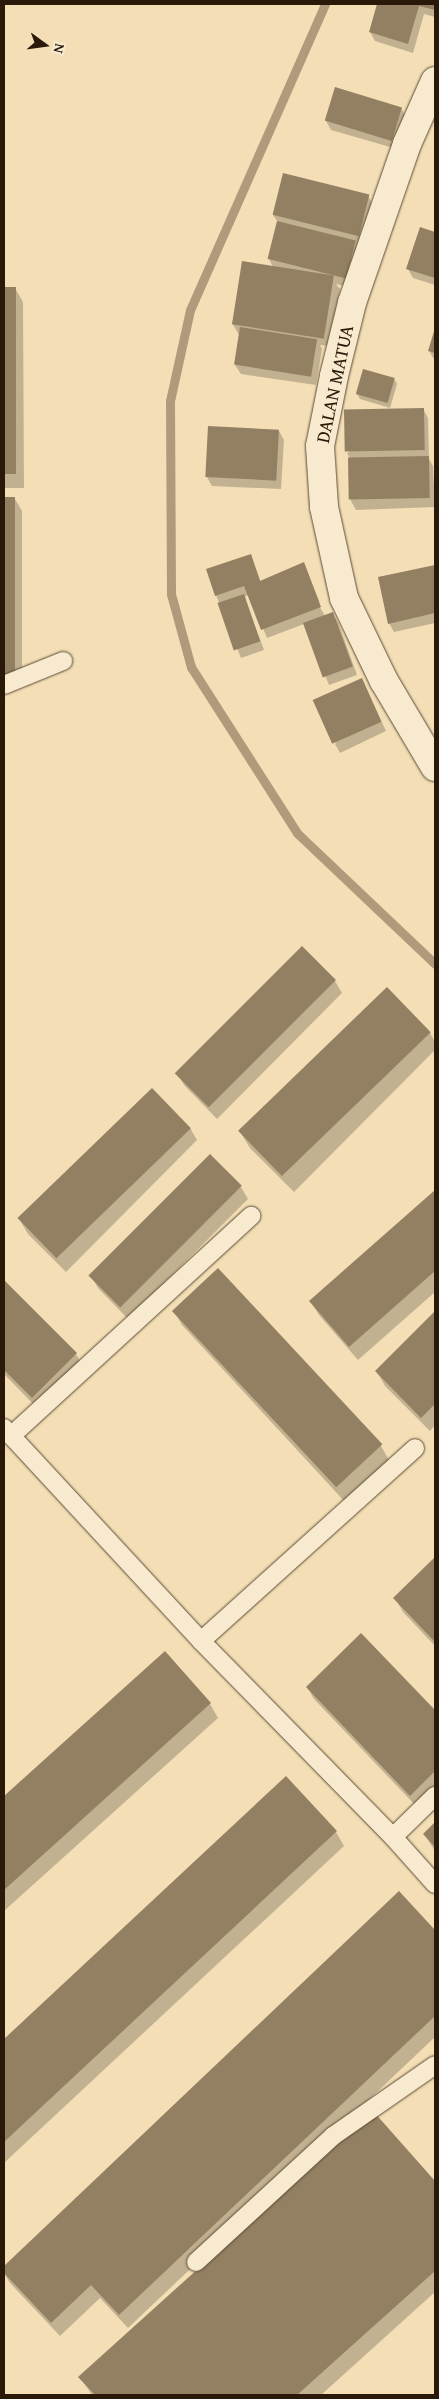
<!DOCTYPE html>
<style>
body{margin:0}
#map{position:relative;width:439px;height:2399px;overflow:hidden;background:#f3deb5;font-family:"Gentium Book Plus",serif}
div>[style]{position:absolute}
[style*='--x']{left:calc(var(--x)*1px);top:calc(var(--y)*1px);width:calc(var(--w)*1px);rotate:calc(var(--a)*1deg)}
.shadow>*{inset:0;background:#0003}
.stream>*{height:9px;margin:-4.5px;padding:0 4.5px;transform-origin:4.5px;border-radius:4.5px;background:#af9b7b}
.building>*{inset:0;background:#937f62;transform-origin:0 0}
.roads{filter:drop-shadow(0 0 1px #5c4a34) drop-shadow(0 0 1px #5c4a34)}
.lane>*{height:18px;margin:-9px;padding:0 9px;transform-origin:9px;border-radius:9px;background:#f7eacf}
.street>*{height:28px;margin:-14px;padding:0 14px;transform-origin:14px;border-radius:14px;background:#f7eacf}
span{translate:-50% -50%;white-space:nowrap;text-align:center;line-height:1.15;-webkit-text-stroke:4px #f7eacf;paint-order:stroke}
.street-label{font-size:19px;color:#2a1909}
.frame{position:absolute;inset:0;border:5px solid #2a1909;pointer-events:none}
.north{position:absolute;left:20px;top:20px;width:50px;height:50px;-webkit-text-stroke:4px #f7eacf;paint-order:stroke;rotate:104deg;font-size:14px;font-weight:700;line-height:20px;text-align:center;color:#2a1909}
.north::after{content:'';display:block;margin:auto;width:18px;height:22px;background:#2a1909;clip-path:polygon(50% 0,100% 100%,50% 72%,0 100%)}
</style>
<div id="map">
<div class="shadow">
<div style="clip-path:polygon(378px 4px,435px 4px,435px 17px,424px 14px,413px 53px,375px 41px,370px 32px)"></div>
<div style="clip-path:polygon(401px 108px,406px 117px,397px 149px,331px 130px,326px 121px)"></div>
<div style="clip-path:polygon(368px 196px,373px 205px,362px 246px,356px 244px,360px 251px,351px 287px,336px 284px,340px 289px,329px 346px,320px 345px,322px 349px,316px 385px,241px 374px,235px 365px,239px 335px,232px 323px,273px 267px,269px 259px,278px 222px,273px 215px)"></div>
<div style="clip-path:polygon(421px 228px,435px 233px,435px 285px,413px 278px,408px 269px)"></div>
<div style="clip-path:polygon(4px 288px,15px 288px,23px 302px,24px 488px,4px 488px)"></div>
<div style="clip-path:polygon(435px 331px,435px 361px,429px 351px)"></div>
<div style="clip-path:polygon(395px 380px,397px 384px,390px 408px,360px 399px,357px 394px)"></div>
<div style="clip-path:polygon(423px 409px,428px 418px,429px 459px,433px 466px,435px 507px,356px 510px,351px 501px,351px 460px,347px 453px)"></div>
<div style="clip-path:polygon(279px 431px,284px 440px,281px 489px,212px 486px,207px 477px)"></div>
<div style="clip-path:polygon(4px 499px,15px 499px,22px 511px,22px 687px,4px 687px)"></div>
<div style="clip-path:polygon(251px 556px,261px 582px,304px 564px,320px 603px,319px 601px,317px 602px,325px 616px,332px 613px,338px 622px,357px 675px,329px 685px,304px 624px,267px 638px,249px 595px,244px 597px,264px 650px,241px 658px,216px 595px)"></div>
<div style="clip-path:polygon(435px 566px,435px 623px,394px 632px,389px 623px,380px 578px)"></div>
<div style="clip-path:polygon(366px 689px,386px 731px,340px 753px,335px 744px)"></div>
<div style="clip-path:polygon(302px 947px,335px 981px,342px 993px,217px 1119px,184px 1085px,177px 1073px)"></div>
<div style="clip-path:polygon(387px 989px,430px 1033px,435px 1042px,435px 1050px,294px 1192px,250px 1148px,242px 1135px)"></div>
<div style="clip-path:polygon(190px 1128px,197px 1140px,66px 1272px,28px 1234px,21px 1222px)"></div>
<div style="clip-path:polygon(241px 1187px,248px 1199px,128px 1319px,98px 1288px,91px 1276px)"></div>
<div style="clip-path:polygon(435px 1192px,435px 1292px,358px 1360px,319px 1315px,311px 1302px)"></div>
<div style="clip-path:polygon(218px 1270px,381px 1446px,389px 1460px,345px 1502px,182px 1325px,174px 1311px)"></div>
<div style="clip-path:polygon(4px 1282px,76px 1354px,83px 1366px,39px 1410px,4px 1374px)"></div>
<div style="clip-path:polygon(435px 1313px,435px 1425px,430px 1431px,385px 1386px,377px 1372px)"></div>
<div style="clip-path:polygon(435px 1558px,435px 1646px,403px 1612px,395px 1598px)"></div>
<div style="clip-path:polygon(361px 1635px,435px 1712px,435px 1790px,417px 1807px,314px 1699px,307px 1687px)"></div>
<div style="clip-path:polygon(165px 1653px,210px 1704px,218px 1718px,4px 1911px,4px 1798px)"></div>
<div style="clip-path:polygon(286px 1778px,336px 1832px,344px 1846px,4px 2163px,4px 2041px)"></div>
<div style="clip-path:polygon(435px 1824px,435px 1851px,424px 1834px)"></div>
<div style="clip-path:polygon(399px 1893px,435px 1932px,435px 2037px,128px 2328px,100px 2298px,60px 2336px,10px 2283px,4px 2273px,4px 2268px)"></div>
<div style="clip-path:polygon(373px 2113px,435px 2183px,435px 2292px,321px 2395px,92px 2395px,80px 2377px)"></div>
</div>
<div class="stream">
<div style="--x:325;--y:4;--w:334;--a:113.8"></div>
<div style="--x:190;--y:310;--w:93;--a:102.4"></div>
<div style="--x:170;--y:401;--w:193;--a:89.7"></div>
<div style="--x:171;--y:594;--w:76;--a:74.7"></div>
<div style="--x:191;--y:667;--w:197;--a:57.4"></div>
<div style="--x:297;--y:833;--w:190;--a:43.5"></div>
</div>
<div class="building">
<div style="clip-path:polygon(377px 4px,435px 4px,435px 10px,419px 6px,408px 44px,369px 32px)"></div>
<div style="left:335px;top:87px;width:70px;height:35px;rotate:17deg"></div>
<div style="left:283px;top:173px;width:89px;height:43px;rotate:14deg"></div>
<div style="left:277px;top:221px;width:81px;height:39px;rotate:14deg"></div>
<div style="clip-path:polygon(420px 227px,435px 232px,435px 278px,406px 269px)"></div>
<div style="left:242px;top:261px;width:93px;height:64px;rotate:9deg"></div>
<div style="left:4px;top:287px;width:12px;height:187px"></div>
<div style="left:240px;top:327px;width:78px;height:38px;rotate:9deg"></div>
<div style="clip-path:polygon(435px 328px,435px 353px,428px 351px)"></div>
<div style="left:363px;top:369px;width:33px;height:26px;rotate:16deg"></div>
<div style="left:424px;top:408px;width:42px;height:80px;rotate:89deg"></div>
<div style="left:208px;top:426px;width:71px;height:51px;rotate:3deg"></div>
<div style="left:429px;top:456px;width:42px;height:81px;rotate:89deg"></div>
<div style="left:4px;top:497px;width:11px;height:178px"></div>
<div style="clip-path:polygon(251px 554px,260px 581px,304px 562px,321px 607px,261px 630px,244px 586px,215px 596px,206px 569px)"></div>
<div style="clip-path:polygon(435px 565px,435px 613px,388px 624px,378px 577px)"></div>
<div style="left:244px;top:594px;width:50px;height:28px;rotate:71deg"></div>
<div style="left:333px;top:612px;width:58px;height:32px;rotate:70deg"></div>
<div style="left:362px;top:678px;width:48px;height:54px;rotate:66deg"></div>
<div style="left:302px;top:946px;width:48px;height:180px;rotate:45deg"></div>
<div style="left:387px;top:987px;width:63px;height:207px;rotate:46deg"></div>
<div style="left:152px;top:1088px;width:56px;height:187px;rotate:46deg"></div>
<div style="left:210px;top:1154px;width:45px;height:172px;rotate:45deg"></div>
<div style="clip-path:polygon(435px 1190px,435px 1271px,349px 1347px,309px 1301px)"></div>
<div style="left:218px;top:1268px;width:241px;height:63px;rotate:47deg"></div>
<div style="clip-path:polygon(4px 1280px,77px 1353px,32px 1398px,4px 1370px)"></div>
<div style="clip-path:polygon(435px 1311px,435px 1404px,421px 1418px,375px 1371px)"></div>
<div style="clip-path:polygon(435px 1557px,435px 1642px,393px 1598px)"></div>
<div style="clip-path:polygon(361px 1633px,435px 1710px,435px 1771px,410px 1796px,306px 1687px)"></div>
<div style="clip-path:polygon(165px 1651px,211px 1703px,4px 1890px,4px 1796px)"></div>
<div style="clip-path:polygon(286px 1776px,337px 1831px,4px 2142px,4px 2039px)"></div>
<div style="clip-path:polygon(435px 1822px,435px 1847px,423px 1834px)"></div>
<div style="clip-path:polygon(399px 1891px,435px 1930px,435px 2016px,119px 2315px,91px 2285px,51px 2323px,4px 2273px,4px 2266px)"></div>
<div style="clip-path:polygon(373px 2111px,435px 2181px,435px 2271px,297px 2395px,95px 2395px,78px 2377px)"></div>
</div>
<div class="roads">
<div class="lane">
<div style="--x:4;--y:685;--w:64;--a:-22.1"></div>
<div style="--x:4;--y:1428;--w:290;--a:47.2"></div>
<div style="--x:201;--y:1641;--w:274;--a:45.6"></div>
<div style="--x:393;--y:1837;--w:63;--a:48.2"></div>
<div style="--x:11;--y:1436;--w:326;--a:-42.5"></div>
<div style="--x:201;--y:1641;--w:288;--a:-42"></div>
<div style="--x:393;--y:1837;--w:59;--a:-44.3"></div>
<div style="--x:196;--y:2262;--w:186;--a:-42.6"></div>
<div style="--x:333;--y:2136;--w:124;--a:-34.8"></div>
</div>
<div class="street">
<div style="--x:435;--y:81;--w:69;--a:114"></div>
<div style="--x:407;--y:144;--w:168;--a:109.1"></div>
<div style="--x:352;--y:303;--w:75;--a:103.9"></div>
<div style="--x:334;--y:376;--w:71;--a:101.3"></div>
<div style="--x:320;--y:446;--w:61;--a:86.2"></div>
<div style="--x:324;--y:507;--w:93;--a:77.6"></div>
<div style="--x:344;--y:598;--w:92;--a:64.3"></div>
<div style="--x:384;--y:681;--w:100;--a:59.3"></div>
</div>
</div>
<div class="street-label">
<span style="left:335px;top:384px;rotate:-78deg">DALAN MATUA</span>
</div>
<div class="frame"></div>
<div class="north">N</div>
</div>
